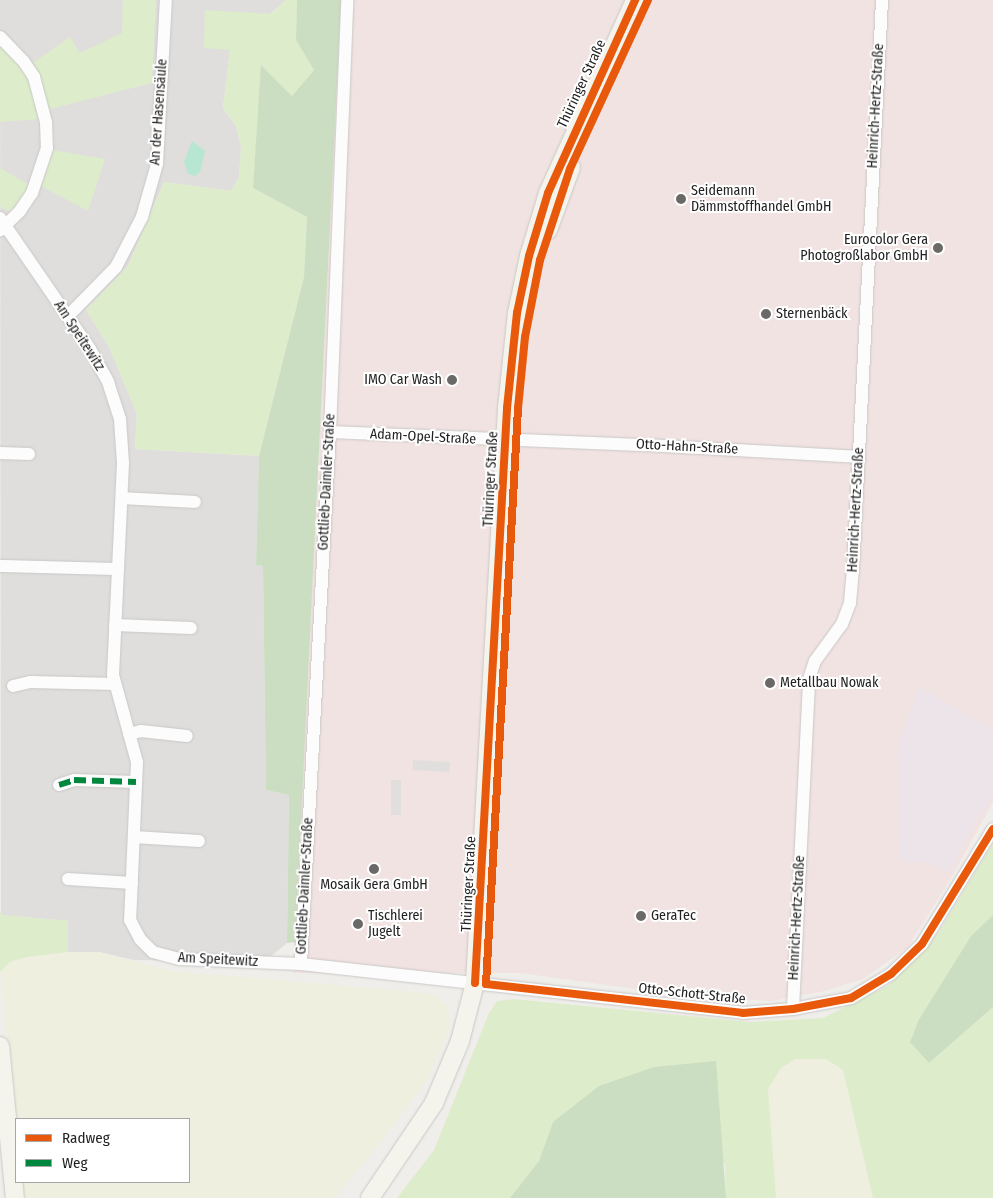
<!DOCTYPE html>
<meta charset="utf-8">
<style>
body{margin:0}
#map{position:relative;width:993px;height:1198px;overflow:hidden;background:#f0eeeb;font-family:"Fira Sans Condensed",sans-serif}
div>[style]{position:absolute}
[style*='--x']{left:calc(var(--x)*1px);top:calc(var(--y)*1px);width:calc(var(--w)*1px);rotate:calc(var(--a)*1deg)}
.residential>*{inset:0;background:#dfdedc}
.commercial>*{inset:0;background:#f1e3e1}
.industrial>*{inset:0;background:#ede4e9}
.farmland>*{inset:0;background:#efefdf}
.grass>*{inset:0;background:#ddeccb}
.forest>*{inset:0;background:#cbdec1}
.pitch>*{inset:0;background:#b7e6d2}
.parking>*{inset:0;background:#e0dfde;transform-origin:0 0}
.roads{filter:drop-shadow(0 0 1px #c9c8c7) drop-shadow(0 0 1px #c9c8c7)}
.minor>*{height:12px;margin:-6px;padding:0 6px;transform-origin:6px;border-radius:6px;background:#fdfcfc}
.secondary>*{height:18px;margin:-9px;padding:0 9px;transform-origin:9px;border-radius:9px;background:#f4f4ed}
.quiet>*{height:6px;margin-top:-3px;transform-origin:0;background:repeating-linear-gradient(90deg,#00873e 0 12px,transparent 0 18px)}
.cycleway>*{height:8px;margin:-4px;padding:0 4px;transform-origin:4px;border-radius:4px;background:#e8590c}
.dots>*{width:14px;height:14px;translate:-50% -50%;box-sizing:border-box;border:2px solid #fff;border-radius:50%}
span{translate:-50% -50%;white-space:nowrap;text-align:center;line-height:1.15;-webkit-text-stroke:4px #fff;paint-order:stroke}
.street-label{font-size:14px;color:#222}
.poi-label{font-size:14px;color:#222}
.left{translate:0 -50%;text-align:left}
.right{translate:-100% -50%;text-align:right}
.legend{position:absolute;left:15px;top:1118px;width:175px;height:65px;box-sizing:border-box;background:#fff;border:1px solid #a7a7a7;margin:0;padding:6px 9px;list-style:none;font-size:15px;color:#222}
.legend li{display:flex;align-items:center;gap:10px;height:25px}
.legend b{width:25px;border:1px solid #a7a7a7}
</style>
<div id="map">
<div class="residential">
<div style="clip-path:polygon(0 0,286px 0,230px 50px,223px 108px,236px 126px,241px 147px,239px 177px,231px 191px,164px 182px,128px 266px,86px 310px,109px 347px,137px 414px,135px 449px,259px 456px,256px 565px,263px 566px,266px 790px,289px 795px,287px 943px,264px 962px,134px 960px,99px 952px,68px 952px,68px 921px,1px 915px)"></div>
</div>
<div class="commercial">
<div style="clip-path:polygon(341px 0,993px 0,993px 802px,952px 877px,907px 948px,863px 979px,825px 991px,771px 1001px,686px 996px,520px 973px,293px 973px)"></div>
</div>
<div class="industrial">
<div style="clip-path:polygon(919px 686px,993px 730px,993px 793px,948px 873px,930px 864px,899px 860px,898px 747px)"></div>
</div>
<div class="farmland">
<div style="clip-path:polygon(68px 952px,99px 952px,172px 971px,426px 993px,437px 996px,448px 1008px,451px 1025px,429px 1077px,375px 1150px,334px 1198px,24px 1198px,22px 1182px,189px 1182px,189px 1119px,16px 1119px,16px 1132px,0 972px,10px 962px,27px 957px)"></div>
<div style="clip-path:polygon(795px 1059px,826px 1059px,843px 1070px,873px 1198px,776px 1198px,767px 1089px,781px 1068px)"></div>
</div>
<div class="grass">
<div style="clip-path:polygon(123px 0,156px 0,152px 83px,50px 109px,41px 119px,0 122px,0 44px,23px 70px,70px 37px,80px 53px,122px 33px)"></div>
<div style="clip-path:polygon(286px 0,297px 0,296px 40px,314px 70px,292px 96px,262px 66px,253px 188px,307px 217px,304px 277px,259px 456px,135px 449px,137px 414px,109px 347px,86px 310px,128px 266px,164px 182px,231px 191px,239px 177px,241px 147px,236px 126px,223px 108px,230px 50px,204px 48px,205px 10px,271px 14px)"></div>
<div style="clip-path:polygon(52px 150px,105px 159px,88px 211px,41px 186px)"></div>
<div style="clip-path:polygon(0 168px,30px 185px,17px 207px,9px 211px,0 207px)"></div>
<div style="clip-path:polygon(993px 843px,993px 915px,971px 936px,918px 1021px,910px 1041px,929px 1063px,993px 1007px,993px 1198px,873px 1198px,843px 1070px,826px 1059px,795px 1059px,781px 1068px,768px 1089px,776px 1198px,726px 1198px,725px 1163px,553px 1122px,539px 1161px,510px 1198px,397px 1198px,434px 1150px,489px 1013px,497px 1001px,513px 999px,750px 1022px,823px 1018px,889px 985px,939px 932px)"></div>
<div style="clip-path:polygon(0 910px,2px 915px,68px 921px,68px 952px,27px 957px,10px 962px,0 972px)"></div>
</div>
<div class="forest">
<div style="clip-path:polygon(297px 0,341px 0,295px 942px,287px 943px,289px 795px,266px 790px,263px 566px,256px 565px,259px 456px,304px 277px,307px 217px,253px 188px,261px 65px,292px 96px,314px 70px,296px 40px)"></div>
<div style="clip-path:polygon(993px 915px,993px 1007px,929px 1063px,910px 1042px,918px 1021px,971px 936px)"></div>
<div style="clip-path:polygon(716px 1061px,726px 1198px,510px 1198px,539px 1161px,553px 1122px,599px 1086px,654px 1067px)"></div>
</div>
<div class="pitch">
<div style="clip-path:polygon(192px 141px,205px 151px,200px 172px,195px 176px,188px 174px,184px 162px)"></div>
</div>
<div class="parking">
<div style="left:413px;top:760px;width:37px;height:10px;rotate:3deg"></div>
<div style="left:391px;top:780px;width:10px;height:35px"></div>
</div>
<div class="roads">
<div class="minor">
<div style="--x:0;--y:37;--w:35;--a:46"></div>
<div style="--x:24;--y:62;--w:18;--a:56"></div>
<div style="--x:34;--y:77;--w:47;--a:75.1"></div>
<div style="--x:46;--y:122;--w:26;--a:88"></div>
<div style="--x:47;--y:148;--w:47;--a:108.4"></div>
<div style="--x:32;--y:193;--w:22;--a:124"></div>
<div style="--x:20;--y:211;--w:28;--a:136"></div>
<div style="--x:0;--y:218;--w:159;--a:55.5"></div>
<div style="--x:90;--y:349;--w:38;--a:61"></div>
<div style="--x:108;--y:382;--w:39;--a:72"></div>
<div style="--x:120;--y:419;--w:44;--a:86.1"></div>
<div style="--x:123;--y:463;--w:212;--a:92.7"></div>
<div style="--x:113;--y:675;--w:90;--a:74.6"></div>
<div style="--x:137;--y:762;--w:158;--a:92.5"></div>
<div style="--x:130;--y:920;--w:21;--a:62"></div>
<div style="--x:140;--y:939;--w:18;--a:45"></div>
<div style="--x:153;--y:952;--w:28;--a:15"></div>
<div style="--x:180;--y:959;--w:121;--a:2.4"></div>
<div style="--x:301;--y:964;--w:445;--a:6.3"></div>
<div style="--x:743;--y:1013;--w:50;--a:-4.6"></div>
<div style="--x:793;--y:1009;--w:59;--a:-10.7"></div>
<div style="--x:851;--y:998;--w:47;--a:-31"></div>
<div style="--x:891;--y:974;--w:43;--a:-44.1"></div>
<div style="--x:922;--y:944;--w:135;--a:-58.3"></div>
<div style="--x:68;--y:316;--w:69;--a:-45.6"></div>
<div style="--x:116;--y:267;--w:56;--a:-62.5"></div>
<div style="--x:142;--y:217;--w:55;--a:-74.2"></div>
<div style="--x:157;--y:164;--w:164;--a:-86.9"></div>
<div style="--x:330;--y:432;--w:316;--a:2.4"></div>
<div style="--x:646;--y:445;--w:212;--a:3.2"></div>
<div style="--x:0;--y:453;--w:29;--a:2"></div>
<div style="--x:122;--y:498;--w:73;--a:3.1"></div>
<div style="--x:0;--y:566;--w:118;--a:1.5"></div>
<div style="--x:115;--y:625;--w:76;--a:2.3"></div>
<div style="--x:13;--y:686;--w:18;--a:-13"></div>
<div style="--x:31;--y:682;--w:84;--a:1.4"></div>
<div style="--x:129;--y:734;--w:12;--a:-14"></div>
<div style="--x:141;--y:731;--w:46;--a:6.2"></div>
<div style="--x:59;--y:785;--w:16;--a:-18"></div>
<div style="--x:74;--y:780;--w:62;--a:1.8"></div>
<div style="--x:134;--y:837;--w:65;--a:3.5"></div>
<div style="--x:68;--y:879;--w:64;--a:3.6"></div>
<div style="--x:301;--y:964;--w:533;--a:-86.88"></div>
<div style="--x:330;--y:432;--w:432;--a:-87.7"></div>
<div style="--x:793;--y:1009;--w:330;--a:-87.2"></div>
<div style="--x:809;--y:679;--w:19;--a:-72"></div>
<div style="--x:815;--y:661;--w:46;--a:-53.9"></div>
<div style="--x:842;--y:624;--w:22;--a:-69"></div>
<div style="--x:850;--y:603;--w:32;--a:-85"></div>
<div style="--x:853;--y:571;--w:572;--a:-87.09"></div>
</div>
<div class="secondary">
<div style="--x:548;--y:230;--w:67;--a:-69.9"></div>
<div style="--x:0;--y:1046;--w:153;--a:84.4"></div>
<div style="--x:370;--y:1198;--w:115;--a:-56"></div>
<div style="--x:434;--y:1103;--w:67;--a:-67.2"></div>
<div style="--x:460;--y:1041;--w:60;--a:-75.5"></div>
<div style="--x:475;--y:983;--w:576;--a:-86.81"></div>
<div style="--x:507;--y:408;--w:96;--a:-84"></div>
<div style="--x:517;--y:313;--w:58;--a:-78.1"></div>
<div style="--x:529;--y:256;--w:66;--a:-73.2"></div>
<div style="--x:548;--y:193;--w:212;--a:-65.7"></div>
</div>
</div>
<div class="quiet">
<div style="--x:59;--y:785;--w:16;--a:-18"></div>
<div style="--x:74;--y:780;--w:62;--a:1.8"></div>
</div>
<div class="cycleway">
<div style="--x:648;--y:0;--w:186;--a:114.8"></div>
<div style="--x:570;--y:169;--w:96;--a:108.2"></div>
<div style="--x:540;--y:260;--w:78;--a:101"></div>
<div style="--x:525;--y:337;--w:71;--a:95.6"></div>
<div style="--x:518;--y:408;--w:577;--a:93.18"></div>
<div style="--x:486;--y:984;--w:259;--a:6.4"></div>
<div style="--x:743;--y:1013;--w:50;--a:-4.6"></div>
<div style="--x:793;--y:1009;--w:59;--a:-10.7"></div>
<div style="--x:851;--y:998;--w:47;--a:-31"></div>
<div style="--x:891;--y:974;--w:43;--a:-44.1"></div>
<div style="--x:922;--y:944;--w:135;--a:-58.3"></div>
<div style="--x:475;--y:983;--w:576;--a:-86.81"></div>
<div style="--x:507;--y:408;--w:96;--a:-84"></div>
<div style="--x:517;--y:313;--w:58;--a:-78.1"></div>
<div style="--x:529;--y:256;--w:66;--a:-73.2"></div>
<div style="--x:548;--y:193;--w:212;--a:-65.7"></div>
</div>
<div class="dots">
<div style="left:681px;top:199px;background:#6a6968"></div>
<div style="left:938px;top:248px;background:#6a6968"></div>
<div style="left:766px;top:314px;background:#6a6968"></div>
<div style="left:452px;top:380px;background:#6a6968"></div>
<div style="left:770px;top:683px;background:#6a6968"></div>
<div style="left:374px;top:869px;background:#6a6968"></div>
<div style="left:641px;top:916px;background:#6a6968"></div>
<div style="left:358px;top:924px;background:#6a6968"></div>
</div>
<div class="street-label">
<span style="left:582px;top:84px;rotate:-65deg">Thüringer Straße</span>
<span style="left:876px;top:106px;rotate:-87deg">Heinrich-Hertz-Straße</span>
<span style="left:159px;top:112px;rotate:-86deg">An der Hasensäule</span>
<span style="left:79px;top:336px;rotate:57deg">Am Speitewitz</span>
<span style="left:423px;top:437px;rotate:3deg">Adam-Opel-Straße</span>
<span style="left:687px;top:447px;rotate:3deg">Otto-Hahn-Straße</span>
<span style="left:491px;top:479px;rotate:-87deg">Thüringer Straße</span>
<span style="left:327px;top:482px;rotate:-87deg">Gottlieb-Daimler-Straße</span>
<span style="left:856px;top:510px;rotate:-87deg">Heinrich-Hertz-Straße</span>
<span style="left:469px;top:884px;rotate:-87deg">Thüringer Straße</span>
<span style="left:305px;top:886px;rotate:-87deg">Gottlieb-Daimler-Straße</span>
<span style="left:797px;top:918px;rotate:-87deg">Heinrich-Hertz-Straße</span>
<span style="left:218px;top:960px;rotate:3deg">Am Speitewitz</span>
<span style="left:692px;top:994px;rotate:6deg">Otto-Schott-Straße</span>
</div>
<div class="poi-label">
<span class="left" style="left:691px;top:199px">Seidemann<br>Dämmstoffhandel GmbH</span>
<span class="right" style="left:928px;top:248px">Eurocolor Gera<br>Photogroßlabor GmbH</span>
<span class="left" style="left:776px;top:314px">Sternenbäck</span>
<span class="right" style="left:442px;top:380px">IMO Car Wash</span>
<span class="left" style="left:780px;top:683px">Metallbau Nowak</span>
<span style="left:374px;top:885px">Mosaik Gera GmbH</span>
<span class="left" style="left:368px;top:924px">Tischlerei<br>Jugelt</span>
<span class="left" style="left:651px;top:916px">GeraTec</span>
</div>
<ul class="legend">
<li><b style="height:6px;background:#e8590c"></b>Radweg</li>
<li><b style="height:6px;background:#00873e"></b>Weg</li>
</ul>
</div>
